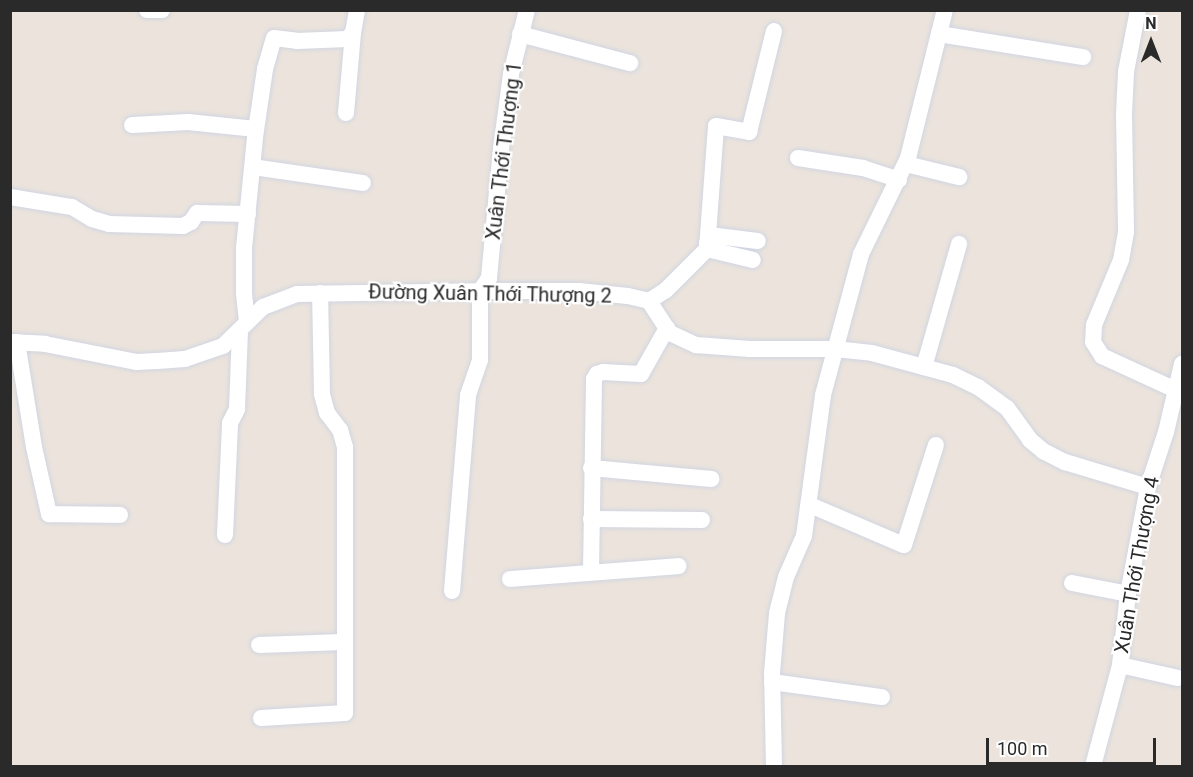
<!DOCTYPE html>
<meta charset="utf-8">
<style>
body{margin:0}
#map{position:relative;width:1193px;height:777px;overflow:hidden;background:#ece4dc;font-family:Roboto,sans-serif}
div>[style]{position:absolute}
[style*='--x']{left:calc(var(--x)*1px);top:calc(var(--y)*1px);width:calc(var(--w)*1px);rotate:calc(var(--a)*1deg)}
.roads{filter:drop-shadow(0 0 2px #d1d5e2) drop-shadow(0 0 2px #d1d5e2)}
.minor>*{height:16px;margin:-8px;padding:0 8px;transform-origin:8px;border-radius:8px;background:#fff}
span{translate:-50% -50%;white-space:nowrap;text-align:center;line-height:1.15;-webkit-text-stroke:4.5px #fff;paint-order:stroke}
.street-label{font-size:20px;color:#2a2a2a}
.frame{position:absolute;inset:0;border:12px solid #2a2a2a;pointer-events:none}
.north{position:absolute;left:1121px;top:12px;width:60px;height:60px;-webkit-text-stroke:4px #fff;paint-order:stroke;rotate:0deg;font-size:16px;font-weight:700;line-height:24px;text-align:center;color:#2a2a2a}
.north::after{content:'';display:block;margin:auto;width:21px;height:27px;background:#2a2a2a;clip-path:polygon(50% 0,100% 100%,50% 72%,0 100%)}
.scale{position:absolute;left:986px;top:738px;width:170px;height:27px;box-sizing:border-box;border:3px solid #2a2a2a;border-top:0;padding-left:8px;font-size:18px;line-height:21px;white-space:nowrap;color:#2a2a2a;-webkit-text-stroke:4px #fff;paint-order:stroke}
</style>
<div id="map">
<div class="roads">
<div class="minor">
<div style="--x:147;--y:10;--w:15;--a:0"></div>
<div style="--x:1138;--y:10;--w:63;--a:101"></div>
<div style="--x:1126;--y:72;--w:43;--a:92.7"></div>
<div style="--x:1124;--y:115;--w:117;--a:89"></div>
<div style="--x:1126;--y:232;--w:28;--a:100"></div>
<div style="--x:1121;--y:260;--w:70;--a:112.6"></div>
<div style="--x:1094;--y:325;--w:17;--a:93"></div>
<div style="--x:1093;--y:342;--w:17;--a:57"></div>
<div style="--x:1102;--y:356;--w:81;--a:24.7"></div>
<div style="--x:520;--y:34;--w:114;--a:14.8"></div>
<div style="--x:939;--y:34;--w:146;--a:9.1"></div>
<div style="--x:346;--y:113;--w:80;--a:-85"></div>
<div style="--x:132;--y:125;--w:56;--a:-3.1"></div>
<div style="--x:188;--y:122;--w:68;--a:5.9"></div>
<div style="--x:798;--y:158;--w:66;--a:8.7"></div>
<div style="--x:863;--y:168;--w:38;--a:18"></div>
<div style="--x:906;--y:164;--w:55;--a:13.8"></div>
<div style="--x:253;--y:167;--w:111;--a:8.3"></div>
<div style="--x:10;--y:197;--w:63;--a:9.2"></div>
<div style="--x:72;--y:207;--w:23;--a:31"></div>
<div style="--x:92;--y:219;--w:18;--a:16"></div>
<div style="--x:109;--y:224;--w:74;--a:1.5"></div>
<div style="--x:183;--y:226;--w:9;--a:-27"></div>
<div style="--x:191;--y:222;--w:11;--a:-56"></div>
<div style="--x:197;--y:213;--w:51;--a:1.1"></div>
<div style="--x:707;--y:243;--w:12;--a:-35"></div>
<div style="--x:717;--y:236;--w:41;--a:7"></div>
<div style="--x:707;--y:249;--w:47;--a:13.4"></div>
<div style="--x:480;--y:291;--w:16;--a:-55"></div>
<div style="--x:489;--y:278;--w:130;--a:-84.7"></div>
<div style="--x:501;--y:149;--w:76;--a:-82.4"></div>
<div style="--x:511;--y:74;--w:66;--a:-76"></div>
<div style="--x:649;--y:301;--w:20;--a:-33"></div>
<div style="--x:666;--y:290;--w:58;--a:-45"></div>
<div style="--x:707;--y:249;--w:123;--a:-85.8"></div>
<div style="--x:716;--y:126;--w:34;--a:10"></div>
<div style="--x:749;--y:132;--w:104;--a:-76.1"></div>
<div style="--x:247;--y:322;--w:30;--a:-96"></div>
<div style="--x:244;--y:292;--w:44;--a:-90"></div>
<div style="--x:244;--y:248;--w:112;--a:-84.3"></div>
<div style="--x:255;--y:137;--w:69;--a:-81.6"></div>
<div style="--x:265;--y:69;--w:32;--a:-74"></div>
<div style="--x:274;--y:38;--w:23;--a:7"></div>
<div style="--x:297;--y:41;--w:50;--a:-2.3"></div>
<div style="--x:347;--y:39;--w:8;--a:-45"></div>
<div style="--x:353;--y:33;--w:23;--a:-80"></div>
<div style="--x:10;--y:342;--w:35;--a:3"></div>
<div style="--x:45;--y:344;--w:94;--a:11.1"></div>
<div style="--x:137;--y:362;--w:20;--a:-3"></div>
<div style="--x:157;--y:361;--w:28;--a:-4"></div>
<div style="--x:185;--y:359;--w:40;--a:-18.9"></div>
<div style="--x:223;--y:346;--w:56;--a:-44.3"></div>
<div style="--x:263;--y:307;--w:36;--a:-21"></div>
<div style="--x:297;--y:294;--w:183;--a:-0.9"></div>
<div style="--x:480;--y:291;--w:99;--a:0"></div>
<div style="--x:579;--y:291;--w:49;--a:5.8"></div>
<div style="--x:628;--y:296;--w:22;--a:13"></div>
<div style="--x:649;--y:301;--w:38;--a:57"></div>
<div style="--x:670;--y:333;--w:29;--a:25"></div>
<div style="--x:696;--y:345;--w:54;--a:4.2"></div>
<div style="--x:750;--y:349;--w:85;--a:0"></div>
<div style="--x:835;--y:349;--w:37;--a:6"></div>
<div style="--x:872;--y:353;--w:84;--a:15.2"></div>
<div style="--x:953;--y:375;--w:28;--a:26"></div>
<div style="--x:978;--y:387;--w:36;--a:36"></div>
<div style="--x:1007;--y:408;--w:39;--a:54"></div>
<div style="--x:1030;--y:440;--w:17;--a:40"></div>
<div style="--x:1043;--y:451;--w:25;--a:27"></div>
<div style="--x:1065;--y:462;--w:87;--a:16.8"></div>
<div style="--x:17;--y:342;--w:106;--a:80.8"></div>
<div style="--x:34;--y:447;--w:69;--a:77.4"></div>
<div style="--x:49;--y:514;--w:71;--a:0.8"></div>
<div style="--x:924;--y:367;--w:128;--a:-74.1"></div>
<div style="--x:591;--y:468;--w:121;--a:5.2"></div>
<div style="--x:810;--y:505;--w:102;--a:23.1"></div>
<div style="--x:904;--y:545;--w:105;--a:-72.3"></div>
<div style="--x:591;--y:519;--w:111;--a:0.5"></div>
<div style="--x:225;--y:535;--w:112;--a:-87.4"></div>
<div style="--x:230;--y:423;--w:16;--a:-63"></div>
<div style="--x:237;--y:409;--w:78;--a:-87.8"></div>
<div style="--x:591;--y:572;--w:193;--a:-89.1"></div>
<div style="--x:594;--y:379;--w:6;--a:-59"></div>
<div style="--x:597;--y:374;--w:6;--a:-18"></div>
<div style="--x:603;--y:372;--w:38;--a:3"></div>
<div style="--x:641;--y:374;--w:53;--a:-60.5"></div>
<div style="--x:510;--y:579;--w:169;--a:-4.4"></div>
<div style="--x:1072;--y:583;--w:57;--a:11.1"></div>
<div style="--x:452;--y:591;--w:197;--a:-85.3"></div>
<div style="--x:468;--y:395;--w:37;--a:-71"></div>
<div style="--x:480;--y:360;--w:69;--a:-90"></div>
<div style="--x:259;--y:645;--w:84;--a:-2"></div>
<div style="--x:1120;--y:665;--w:59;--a:12.6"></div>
<div style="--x:772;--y:682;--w:111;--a:7.8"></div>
<div style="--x:261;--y:718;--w:84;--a:-3.4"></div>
<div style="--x:345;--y:713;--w:266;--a:-90"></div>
<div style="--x:345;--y:447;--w:18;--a:-106"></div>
<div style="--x:340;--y:430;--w:21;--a:-127"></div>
<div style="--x:327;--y:413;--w:20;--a:-105"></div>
<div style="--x:322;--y:394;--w:101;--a:-91.1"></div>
<div style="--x:774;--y:766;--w:93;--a:-91.2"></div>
<div style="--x:772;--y:673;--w:60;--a:-85.2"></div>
<div style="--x:777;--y:613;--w:37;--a:-76"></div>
<div style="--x:786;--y:577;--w:45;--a:-66.3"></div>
<div style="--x:804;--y:536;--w:142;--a:-82.3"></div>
<div style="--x:823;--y:395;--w:146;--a:-74.9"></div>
<div style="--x:861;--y:254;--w:107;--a:-63.9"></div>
<div style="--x:908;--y:158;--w:153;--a:-76"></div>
<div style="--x:1093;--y:766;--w:105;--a:-75"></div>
<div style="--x:1120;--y:665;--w:71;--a:-83.6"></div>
<div style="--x:1128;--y:594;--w:109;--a:-79.4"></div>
<div style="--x:1148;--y:487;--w:58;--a:-71.9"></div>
<div style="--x:1166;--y:432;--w:70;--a:-76.8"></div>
</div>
</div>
<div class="street-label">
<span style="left:504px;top:151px;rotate:-83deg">Xuân Thới Thượng 1</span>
<span style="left:490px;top:294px;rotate:1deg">Đường Xuân Thới Thượng 2</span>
<span style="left:1137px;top:565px;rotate:-80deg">Xuân Thới Thượng 4</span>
</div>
<div class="frame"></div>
<div class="north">N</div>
<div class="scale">100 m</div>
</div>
